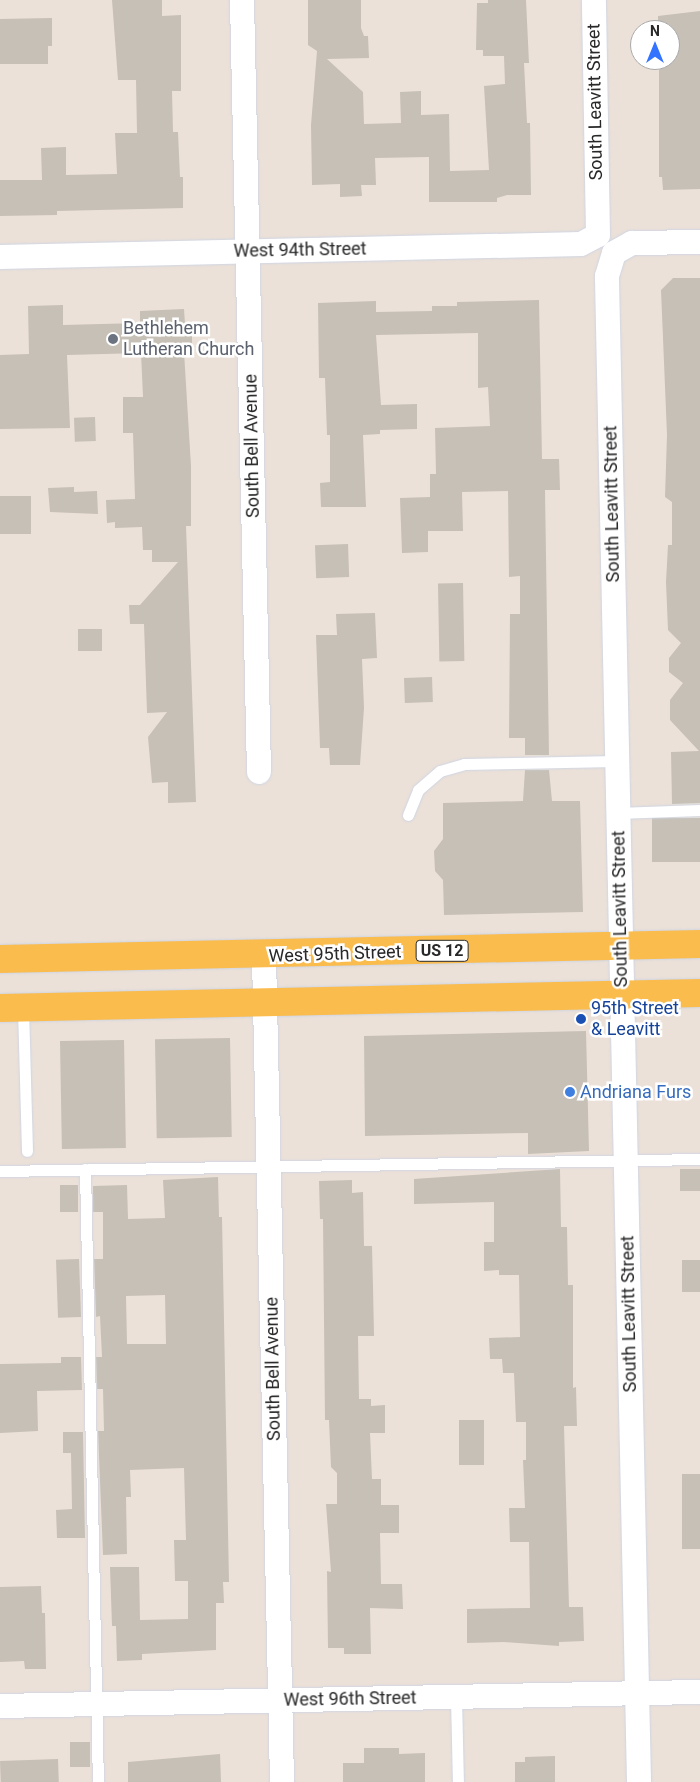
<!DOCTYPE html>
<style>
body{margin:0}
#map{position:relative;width:700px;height:1782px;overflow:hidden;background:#ece1d8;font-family:Roboto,sans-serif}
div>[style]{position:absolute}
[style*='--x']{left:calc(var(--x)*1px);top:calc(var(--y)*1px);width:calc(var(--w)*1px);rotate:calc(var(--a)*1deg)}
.building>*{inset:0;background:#c6c0b7;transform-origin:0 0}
.roads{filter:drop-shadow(0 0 1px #ced5e3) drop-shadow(0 0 1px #ced5e3)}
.lane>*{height:11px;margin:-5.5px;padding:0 5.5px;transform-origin:5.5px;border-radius:5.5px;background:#fff}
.street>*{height:24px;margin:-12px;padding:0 12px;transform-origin:12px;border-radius:12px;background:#fff}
.primary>*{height:28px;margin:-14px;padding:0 14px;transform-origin:14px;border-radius:14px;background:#fbbc4e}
.dots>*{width:14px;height:14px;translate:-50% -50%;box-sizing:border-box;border:2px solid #fff;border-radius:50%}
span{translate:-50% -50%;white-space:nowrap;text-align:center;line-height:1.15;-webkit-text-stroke:5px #fff;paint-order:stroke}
.shield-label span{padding:1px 4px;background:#fff;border:1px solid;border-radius:4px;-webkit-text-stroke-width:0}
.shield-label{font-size:16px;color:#282828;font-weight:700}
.street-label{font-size:18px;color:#282828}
.worship-label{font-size:18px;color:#5b616d}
.left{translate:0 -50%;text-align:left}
.transit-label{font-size:18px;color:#164399}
.shop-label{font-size:18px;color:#366cbe}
.north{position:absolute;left:630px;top:20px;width:50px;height:50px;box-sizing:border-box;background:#fff;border:1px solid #a9a9a9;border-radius:50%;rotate:0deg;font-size:14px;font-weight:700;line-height:20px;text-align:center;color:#282828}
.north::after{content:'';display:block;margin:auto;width:18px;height:22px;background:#3373ff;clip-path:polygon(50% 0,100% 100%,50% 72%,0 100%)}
</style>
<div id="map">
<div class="building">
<div style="clip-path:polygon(112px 0,162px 0,162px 16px,181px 15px,181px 91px,172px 91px,173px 132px,178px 132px,180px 177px,183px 177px,183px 208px,57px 211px,57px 215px,0 216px,0 180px,42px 180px,41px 148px,66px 147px,66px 175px,117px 174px,115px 133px,137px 133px,136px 80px,118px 80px)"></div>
<div style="clip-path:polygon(308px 0,361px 0,361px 28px,364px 36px,368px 36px,369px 58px,327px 59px,363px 92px,364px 124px,401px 123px,400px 92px,421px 91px,421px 115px,449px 114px,450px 171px,489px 170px,484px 86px,505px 84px,504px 56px,483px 56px,483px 50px,476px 50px,477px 3px,488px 3px,488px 0,526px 0,529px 63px,524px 63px,527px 123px,530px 123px,531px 195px,507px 195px,497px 198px,497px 202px,429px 202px,429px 157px,375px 158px,376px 185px,361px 185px,362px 196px,340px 197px,340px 184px,312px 185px,311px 125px,317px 51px,308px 45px)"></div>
<div style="clip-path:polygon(700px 11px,700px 189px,663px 190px,662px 177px,659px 177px,659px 60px,670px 60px,670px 30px,658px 30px,658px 16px)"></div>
<div style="clip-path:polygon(52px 18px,52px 46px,48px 46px,48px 64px,0 64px,0 19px)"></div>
<div style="clip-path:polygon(673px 278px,700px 278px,700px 803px,672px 804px,671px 752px,699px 751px,670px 720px,670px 700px,683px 683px,669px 672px,669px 658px,681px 643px,668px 630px,666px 582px,668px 545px,672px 545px,672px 502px,665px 497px,667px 435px,661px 290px)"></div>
<div style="clip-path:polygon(539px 300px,542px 459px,559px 459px,560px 490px,545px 490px,549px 755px,525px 755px,525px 738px,509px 738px,510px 614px,520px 614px,520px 576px,509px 577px,508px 491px,462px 492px,463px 531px,428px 531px,428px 552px,402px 553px,400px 498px,430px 497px,430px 474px,436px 474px,435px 428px,490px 426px,488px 387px,478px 388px,478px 333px,376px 335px,381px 405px,417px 404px,417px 429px,380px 430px,380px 434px,363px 435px,366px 507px,321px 507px,320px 483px,330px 482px,330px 435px,327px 435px,325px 378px,319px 378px,318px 303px,376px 301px,376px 312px,432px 311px,432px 306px,457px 306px,457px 302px)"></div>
<div style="clip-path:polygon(63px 305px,63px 325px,140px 323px,140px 311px,184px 309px,185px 324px,192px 324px,192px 352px,184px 352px,191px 466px,191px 526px,186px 526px,196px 802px,168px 803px,168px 782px,152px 783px,148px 737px,167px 712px,147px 713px,144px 624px,130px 624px,129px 605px,140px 605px,178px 562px,152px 562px,152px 550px,143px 550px,142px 527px,115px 528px,115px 522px,107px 523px,106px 500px,135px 499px,133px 433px,123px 433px,123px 397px,143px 397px,141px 353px,67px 355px,70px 428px,0 429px,0 355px,29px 354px,28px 306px)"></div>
<div style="left:95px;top:417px;width:24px;height:21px;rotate:88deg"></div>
<div style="clip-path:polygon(74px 487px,74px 492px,97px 491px,98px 514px,50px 512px,48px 488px)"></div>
<div style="left:0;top:496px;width:31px;height:38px"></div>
<div style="left:348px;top:544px;width:33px;height:33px;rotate:88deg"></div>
<div style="left:463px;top:583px;width:78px;height:25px;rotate:89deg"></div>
<div style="clip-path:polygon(375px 613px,377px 658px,362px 659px,364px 708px,360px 765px,330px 765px,329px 748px,320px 748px,316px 635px,337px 635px,336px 614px)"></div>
<div style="left:78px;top:629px;width:24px;height:22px"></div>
<div style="left:432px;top:677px;width:25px;height:28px;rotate:88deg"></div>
<div style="clip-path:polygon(525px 770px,549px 770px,552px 801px,580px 801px,583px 912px,444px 915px,443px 880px,435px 871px,434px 851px,443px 839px,443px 803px,523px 801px)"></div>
<div style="left:700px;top:818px;width:44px;height:48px;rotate:90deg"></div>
<div style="clip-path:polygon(586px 1031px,589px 1151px,528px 1154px,528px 1133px,365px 1136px,364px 1036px)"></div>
<div style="left:230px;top:1038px;width:99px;height:75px;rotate:89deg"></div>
<div style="left:124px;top:1040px;width:108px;height:64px;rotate:89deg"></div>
<div style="clip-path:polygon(560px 1169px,561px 1227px,567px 1227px,568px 1285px,573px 1285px,573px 1388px,576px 1387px,577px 1426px,564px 1426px,569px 1607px,583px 1607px,584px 1641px,559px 1642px,559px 1646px,504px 1642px,467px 1643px,467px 1609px,530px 1608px,529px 1542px,510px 1542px,509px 1508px,525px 1508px,523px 1460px,526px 1460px,526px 1422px,516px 1422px,514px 1373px,503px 1373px,502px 1359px,490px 1359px,489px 1338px,520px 1337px,519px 1275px,499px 1275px,499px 1270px,484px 1271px,484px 1242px,494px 1242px,494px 1202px,414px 1204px,414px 1179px)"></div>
<div style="left:680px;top:1169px;width:20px;height:22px"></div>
<div style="clip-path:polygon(evenodd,218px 1177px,219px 1217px,222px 1217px,229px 1582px,223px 1582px,224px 1603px,216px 1603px,216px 1650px,142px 1654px,142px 1660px,117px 1661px,116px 1626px,112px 1626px,110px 1567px,139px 1567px,140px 1620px,188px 1619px,188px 1581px,175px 1581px,174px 1540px,186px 1540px,184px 1468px,130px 1470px,131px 1497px,126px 1497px,127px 1554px,103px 1555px,98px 1431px,104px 1431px,103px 1389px,97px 1389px,96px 1357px,102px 1357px,100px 1316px,96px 1317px,94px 1259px,103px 1259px,103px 1212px,93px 1212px,93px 1186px,127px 1185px,128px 1219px,165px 1218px,163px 1180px,218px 1177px,165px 1295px,166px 1344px,127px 1344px,126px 1296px,165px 1295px)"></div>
<div style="clip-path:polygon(352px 1180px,352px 1193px,363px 1192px,364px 1246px,372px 1246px,373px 1287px,374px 1336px,358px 1336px,359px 1399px,371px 1399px,371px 1406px,385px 1405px,385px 1433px,370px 1433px,372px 1479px,381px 1479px,381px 1505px,399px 1505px,399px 1533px,380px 1533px,381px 1584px,402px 1584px,403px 1609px,370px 1608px,371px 1654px,344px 1654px,344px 1648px,328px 1648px,327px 1571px,331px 1572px,326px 1504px,337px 1504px,337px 1473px,331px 1467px,329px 1420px,325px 1420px,323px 1219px,320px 1219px,319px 1181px)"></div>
<div style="left:78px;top:1185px;width:27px;height:18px;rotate:90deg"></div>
<div style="left:79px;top:1259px;width:58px;height:23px;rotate:88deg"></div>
<div style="left:682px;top:1260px;width:18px;height:32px"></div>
<div style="clip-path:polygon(61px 1357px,81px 1357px,82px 1390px,37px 1391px,38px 1431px,0 1433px,0 1364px,61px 1363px)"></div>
<div style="left:459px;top:1420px;width:25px;height:45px"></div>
<div style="clip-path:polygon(63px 1432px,83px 1432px,85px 1538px,57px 1538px,56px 1510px,72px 1509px,71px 1453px,63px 1453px)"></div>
<div style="left:700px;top:1474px;width:75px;height:18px;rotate:90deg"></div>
<div style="clip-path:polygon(41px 1586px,42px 1613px,45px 1613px,46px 1669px,25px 1669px,24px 1661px,0 1662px,0 1587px)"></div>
<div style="left:90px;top:1742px;width:25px;height:20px;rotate:90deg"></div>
<div style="clip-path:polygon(364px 1748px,399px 1748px,399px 1754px,425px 1753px,425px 1782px,343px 1782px,343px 1763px,364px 1763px)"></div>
<div style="clip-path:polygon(220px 1754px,221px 1782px,128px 1782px,128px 1762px)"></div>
<div style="clip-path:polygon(555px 1756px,555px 1782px,515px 1782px,515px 1762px,525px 1762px,525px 1757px)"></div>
<div style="left:58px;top:1759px;width:23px;height:58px;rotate:88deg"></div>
</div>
<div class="roads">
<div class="lane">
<div style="--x:617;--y:813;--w:83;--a:-2.1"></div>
<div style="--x:408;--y:815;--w:27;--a:-68"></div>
<div style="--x:418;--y:790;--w:29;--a:-41"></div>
<div style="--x:440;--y:771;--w:25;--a:-16"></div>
<div style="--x:464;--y:764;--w:152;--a:-1.1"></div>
<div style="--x:23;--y:1008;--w:143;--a:88.4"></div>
<div style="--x:85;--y:1169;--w:613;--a:88.79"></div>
<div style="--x:0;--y:1171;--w:700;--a:-0.98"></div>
<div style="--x:456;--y:1697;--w:85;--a:88.7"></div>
</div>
<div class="street">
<div style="--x:242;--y:0;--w:772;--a:88.74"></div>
<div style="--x:0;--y:257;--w:581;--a:-1.28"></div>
<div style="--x:581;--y:244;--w:19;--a:-28"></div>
<div style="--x:598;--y:235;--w:235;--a:-91"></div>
<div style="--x:264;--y:956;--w:826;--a:88.75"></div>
<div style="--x:0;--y:1706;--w:700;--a:-1.15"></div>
<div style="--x:639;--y:1782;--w:1506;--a:-91.22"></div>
<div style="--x:607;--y:276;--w:24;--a:-73"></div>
<div style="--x:614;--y:253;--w:21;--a:-29"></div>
<div style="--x:632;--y:243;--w:68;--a:-0.8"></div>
</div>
<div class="primary">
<div style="--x:0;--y:959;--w:700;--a:-1.23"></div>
<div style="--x:0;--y:1008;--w:700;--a:-1.23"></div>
</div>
</div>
<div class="dots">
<div style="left:113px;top:339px;background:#6b7280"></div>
<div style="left:581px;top:1019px;background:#1a4fb4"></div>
<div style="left:570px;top:1092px;background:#3f7fe0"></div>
</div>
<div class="shield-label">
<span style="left:442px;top:951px">US 12</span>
</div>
<div class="street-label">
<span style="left:595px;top:102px;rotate:-91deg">South Leavitt Street</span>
<span style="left:300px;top:250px;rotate:-1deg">West 94th Street</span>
<span style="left:252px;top:446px;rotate:-91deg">South Bell Avenue</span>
<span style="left:612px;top:504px;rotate:-91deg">South Leavitt Street</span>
<span style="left:620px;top:909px;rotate:-91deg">South Leavitt Street</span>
<span style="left:335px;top:954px;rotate:-2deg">West 95th Street</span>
<span style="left:629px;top:1314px;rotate:-91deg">South Leavitt Street</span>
<span style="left:273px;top:1369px;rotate:-91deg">South Bell Avenue</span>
<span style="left:350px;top:1699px;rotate:-1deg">West 96th Street</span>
</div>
<div class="worship-label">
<span class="left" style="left:123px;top:339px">Bethlehem<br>Lutheran Church</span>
</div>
<div class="transit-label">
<span class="left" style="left:591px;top:1019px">95th Street<br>&amp; Leavitt</span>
</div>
<div class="shop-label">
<span class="left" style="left:580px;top:1092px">Andriana Furs</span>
</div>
<div class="north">N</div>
</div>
